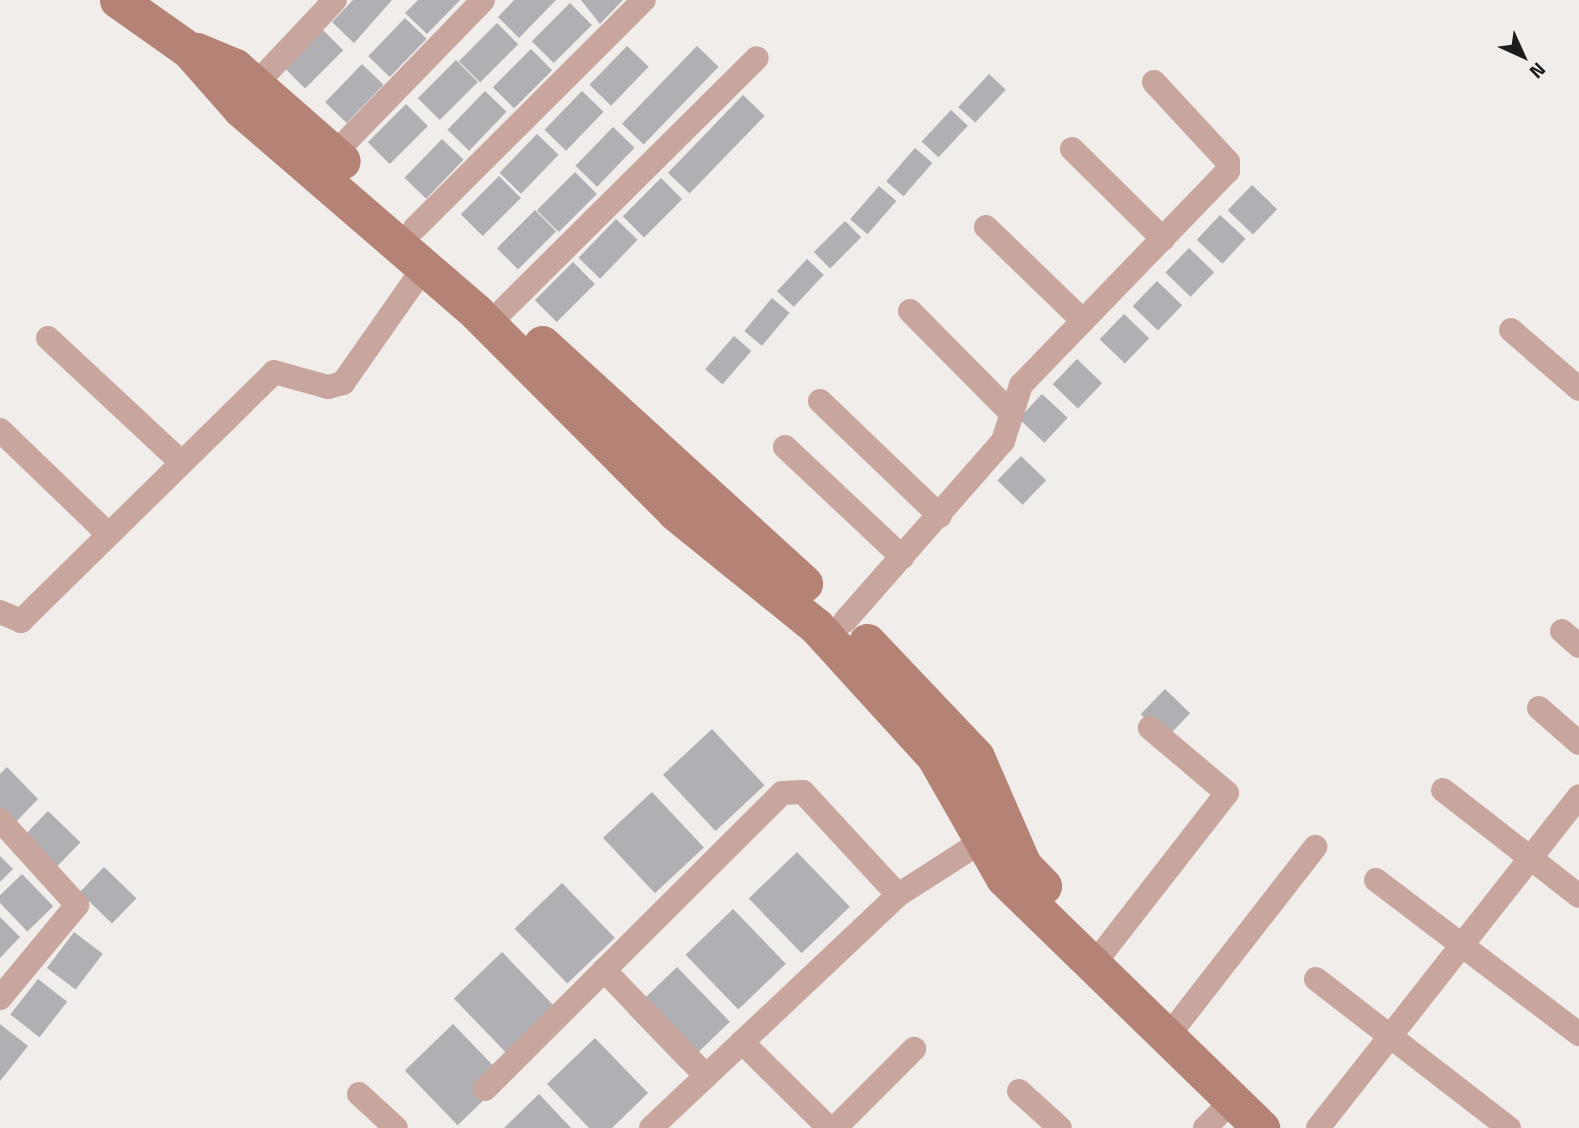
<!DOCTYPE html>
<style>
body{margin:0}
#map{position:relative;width:1579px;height:1128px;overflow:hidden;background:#f0edeb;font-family:"Titillium Web",sans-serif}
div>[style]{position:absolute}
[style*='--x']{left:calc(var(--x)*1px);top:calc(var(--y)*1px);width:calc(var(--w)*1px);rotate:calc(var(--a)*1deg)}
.building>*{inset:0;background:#b0afb3;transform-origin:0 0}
.street>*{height:24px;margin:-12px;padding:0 12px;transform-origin:12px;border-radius:12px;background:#c9a69d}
.secondary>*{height:37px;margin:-18.5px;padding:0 18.5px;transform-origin:18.5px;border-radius:18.5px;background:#b58276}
span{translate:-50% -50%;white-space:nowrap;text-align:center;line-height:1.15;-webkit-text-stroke:6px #f0edeb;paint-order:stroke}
.north{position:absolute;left:1488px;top:21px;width:70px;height:70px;-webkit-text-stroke:5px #f0edeb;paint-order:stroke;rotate:135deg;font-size:19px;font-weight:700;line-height:28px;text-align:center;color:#1d1c1b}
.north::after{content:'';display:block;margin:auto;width:24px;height:32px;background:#1d1c1b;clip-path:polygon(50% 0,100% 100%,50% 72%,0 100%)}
</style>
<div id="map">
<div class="building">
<div style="clip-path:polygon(353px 0,392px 0,354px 43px,332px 22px)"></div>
<div style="clip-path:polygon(418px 0,460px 0,427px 34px,405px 13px)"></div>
<div style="clip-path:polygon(514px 0,556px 0,519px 38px,498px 17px)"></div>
<div style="clip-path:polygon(581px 0,623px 0,600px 24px)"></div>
<div style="left:570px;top:3px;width:31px;height:54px;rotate:45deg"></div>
<div style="left:405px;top:18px;width:30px;height:53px;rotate:44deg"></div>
<div style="left:497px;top:23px;width:30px;height:54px;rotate:45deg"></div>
<div style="left:322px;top:29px;width:30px;height:54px;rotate:45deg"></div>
<div style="left:627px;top:46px;width:30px;height:54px;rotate:44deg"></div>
<div style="left:697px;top:46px;width:30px;height:108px;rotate:44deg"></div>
<div style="left:531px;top:49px;width:30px;height:54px;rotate:45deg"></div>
<div style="left:456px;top:60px;width:31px;height:54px;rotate:45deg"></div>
<div style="left:362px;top:64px;width:30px;height:53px;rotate:44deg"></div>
<div style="left:989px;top:74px;width:23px;height:45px;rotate:43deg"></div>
<div style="left:485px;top:91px;width:30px;height:54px;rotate:44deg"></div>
<div style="left:582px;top:91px;width:30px;height:54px;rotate:44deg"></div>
<div style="left:743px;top:95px;width:30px;height:108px;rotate:44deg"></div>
<div style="left:406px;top:104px;width:31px;height:54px;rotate:45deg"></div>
<div style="left:951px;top:110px;width:23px;height:43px;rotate:43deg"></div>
<div style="left:613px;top:127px;width:30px;height:54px;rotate:44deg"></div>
<div style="left:537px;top:134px;width:30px;height:54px;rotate:44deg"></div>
<div style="left:442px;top:139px;width:30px;height:54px;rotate:44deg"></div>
<div style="left:915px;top:148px;width:23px;height:44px;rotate:41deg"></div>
<div style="left:575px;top:172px;width:31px;height:54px;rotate:45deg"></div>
<div style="left:499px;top:176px;width:31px;height:54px;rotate:45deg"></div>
<div style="left:661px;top:178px;width:30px;height:54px;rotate:45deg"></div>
<div style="left:1252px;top:185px;width:35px;height:35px;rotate:44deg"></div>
<div style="left:879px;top:186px;width:23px;height:44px;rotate:41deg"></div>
<div style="left:535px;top:210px;width:30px;height:54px;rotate:45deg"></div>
<div style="left:1220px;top:215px;width:35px;height:34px;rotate:43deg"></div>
<div style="left:616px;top:219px;width:30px;height:54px;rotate:44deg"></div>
<div style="left:845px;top:221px;width:23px;height:44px;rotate:45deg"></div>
<div style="left:1189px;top:248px;width:35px;height:34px;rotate:44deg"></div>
<div style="left:807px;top:259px;width:23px;height:44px;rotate:43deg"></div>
<div style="left:573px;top:262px;width:31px;height:54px;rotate:45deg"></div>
<div style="left:1157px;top:281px;width:35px;height:35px;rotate:44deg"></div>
<div style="left:772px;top:298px;width:23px;height:43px;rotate:40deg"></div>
<div style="left:1124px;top:314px;width:35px;height:35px;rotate:44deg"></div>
<div style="left:734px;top:336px;width:23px;height:44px;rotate:41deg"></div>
<div style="left:1077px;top:359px;width:35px;height:35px;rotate:44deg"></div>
<div style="left:1042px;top:394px;width:35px;height:34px;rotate:43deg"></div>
<div style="left:1021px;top:456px;width:35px;height:34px;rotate:44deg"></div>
<div style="left:1165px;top:689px;width:35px;height:35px;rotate:44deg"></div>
<div style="left:712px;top:729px;width:77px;height:67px;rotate:47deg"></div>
<div style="clip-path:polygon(7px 767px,38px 799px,15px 823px,0 809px,0 774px)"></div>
<div style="left:652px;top:792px;width:76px;height:67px;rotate:47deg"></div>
<div style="left:48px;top:811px;width:45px;height:35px;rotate:44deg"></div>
<div style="left:797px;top:852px;width:76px;height:67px;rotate:46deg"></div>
<div style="clip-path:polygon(0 856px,13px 869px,0 882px)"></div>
<div style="left:104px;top:867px;width:45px;height:35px;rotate:44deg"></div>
<div style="left:22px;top:874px;width:45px;height:36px;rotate:46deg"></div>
<div style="left:562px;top:883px;width:76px;height:66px;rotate:46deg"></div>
<div style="left:733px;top:909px;width:76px;height:66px;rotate:46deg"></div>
<div style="clip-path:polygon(0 917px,20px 937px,0 958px)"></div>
<div style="left:74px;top:932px;width:36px;height:45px;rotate:37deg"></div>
<div style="left:502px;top:952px;width:76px;height:67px;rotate:46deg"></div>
<div style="left:677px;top:967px;width:76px;height:67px;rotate:46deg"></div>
<div style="left:38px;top:979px;width:37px;height:45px;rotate:38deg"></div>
<div style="clip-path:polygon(0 1024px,28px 1046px,0 1081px)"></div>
<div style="left:453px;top:1024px;width:76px;height:67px;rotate:46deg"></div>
<div style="clip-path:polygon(595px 1038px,648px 1093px,612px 1128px,589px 1128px,547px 1084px)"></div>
<div style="clip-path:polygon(539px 1094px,571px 1128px,504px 1128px)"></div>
</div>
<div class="street">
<div style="--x:256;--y:84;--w:115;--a:-46.8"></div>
<div style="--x:1072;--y:149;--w:128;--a:44.7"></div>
<div style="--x:334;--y:154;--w:214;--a:-45.9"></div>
<div style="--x:986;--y:227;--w:135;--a:44.1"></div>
<div style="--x:415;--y:228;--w:323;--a:-44.9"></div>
<div style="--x:504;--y:309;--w:356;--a:-44.8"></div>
<div style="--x:910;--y:311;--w:139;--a:45.3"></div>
<div style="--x:1511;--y:330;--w:90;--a:40.9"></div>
<div style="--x:48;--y:338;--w:182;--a:43"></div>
<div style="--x:820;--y:401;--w:166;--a:43.8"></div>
<div style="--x:0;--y:430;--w:150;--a:43.9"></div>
<div style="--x:785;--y:447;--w:161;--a:43.2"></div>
<div style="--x:0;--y:612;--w:23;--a:23"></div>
<div style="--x:21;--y:621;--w:355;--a:-44.5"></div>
<div style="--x:274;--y:372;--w:56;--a:15.5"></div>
<div style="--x:328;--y:387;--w:16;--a:-15"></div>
<div style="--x:343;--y:383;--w:143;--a:-55"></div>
<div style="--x:845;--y:621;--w:240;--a:-48.7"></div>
<div style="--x:1003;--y:441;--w:59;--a:-72.2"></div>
<div style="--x:1021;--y:385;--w:298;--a:-46"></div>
<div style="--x:1228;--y:171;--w:9;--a:-90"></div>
<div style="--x:1228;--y:162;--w:109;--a:-132.8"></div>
<div style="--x:1562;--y:631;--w:23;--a:41"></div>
<div style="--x:1539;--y:708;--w:53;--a:41.2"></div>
<div style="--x:1443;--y:790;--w:172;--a:37.9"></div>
<div style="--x:0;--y:820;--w:115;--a:47.8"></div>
<div style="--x:77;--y:905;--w:121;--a:129.6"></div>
<div style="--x:1376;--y:880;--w:255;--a:37.2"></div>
<div style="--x:1104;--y:951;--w:200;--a:-52.1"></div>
<div style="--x:1227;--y:793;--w:101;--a:-139.8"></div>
<div style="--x:604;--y:970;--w:147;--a:46.1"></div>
<div style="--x:1316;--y:979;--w:244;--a:37.7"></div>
<div style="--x:1179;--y:1022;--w:222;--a:-52.1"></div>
<div style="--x:742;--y:1042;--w:122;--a:44.7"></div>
<div style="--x:485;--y:1089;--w:419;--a:-44.9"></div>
<div style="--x:782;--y:793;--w:21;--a:-3"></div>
<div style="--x:803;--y:792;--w:140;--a:47.3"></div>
<div style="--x:1019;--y:1091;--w:55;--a:42.1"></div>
<div style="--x:359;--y:1094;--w:50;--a:42.6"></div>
<div style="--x:651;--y:1128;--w:340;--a:-43.3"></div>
<div style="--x:898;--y:895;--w:98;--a:-32.6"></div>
<div style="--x:835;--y:1128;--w:112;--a:-45"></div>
<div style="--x:1205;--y:1128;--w:35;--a:-45"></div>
<div style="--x:1318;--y:1128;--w:422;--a:-51.8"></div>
</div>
<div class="secondary">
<div style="--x:118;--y:0;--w:87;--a:35.2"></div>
<div style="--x:189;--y:50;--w:79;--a:48.6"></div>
<div style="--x:241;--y:109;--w:312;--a:40.8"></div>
<div style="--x:477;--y:313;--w:281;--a:45.1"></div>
<div style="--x:675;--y:512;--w:181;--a:39"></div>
<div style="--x:816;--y:626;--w:177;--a:47.7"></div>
<div style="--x:935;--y:757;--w:139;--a:60.3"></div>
<div style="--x:1004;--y:878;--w:359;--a:44.2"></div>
<div style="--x:197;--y:51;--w:41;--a:22.8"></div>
<div style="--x:235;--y:67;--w:142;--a:41.3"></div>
<div style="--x:542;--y:344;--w:355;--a:42.4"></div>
<div style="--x:867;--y:642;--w:158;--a:46.5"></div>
<div style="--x:976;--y:757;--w:118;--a:66.5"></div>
<div style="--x:1023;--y:865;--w:29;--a:46"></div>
</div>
<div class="north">N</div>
</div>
